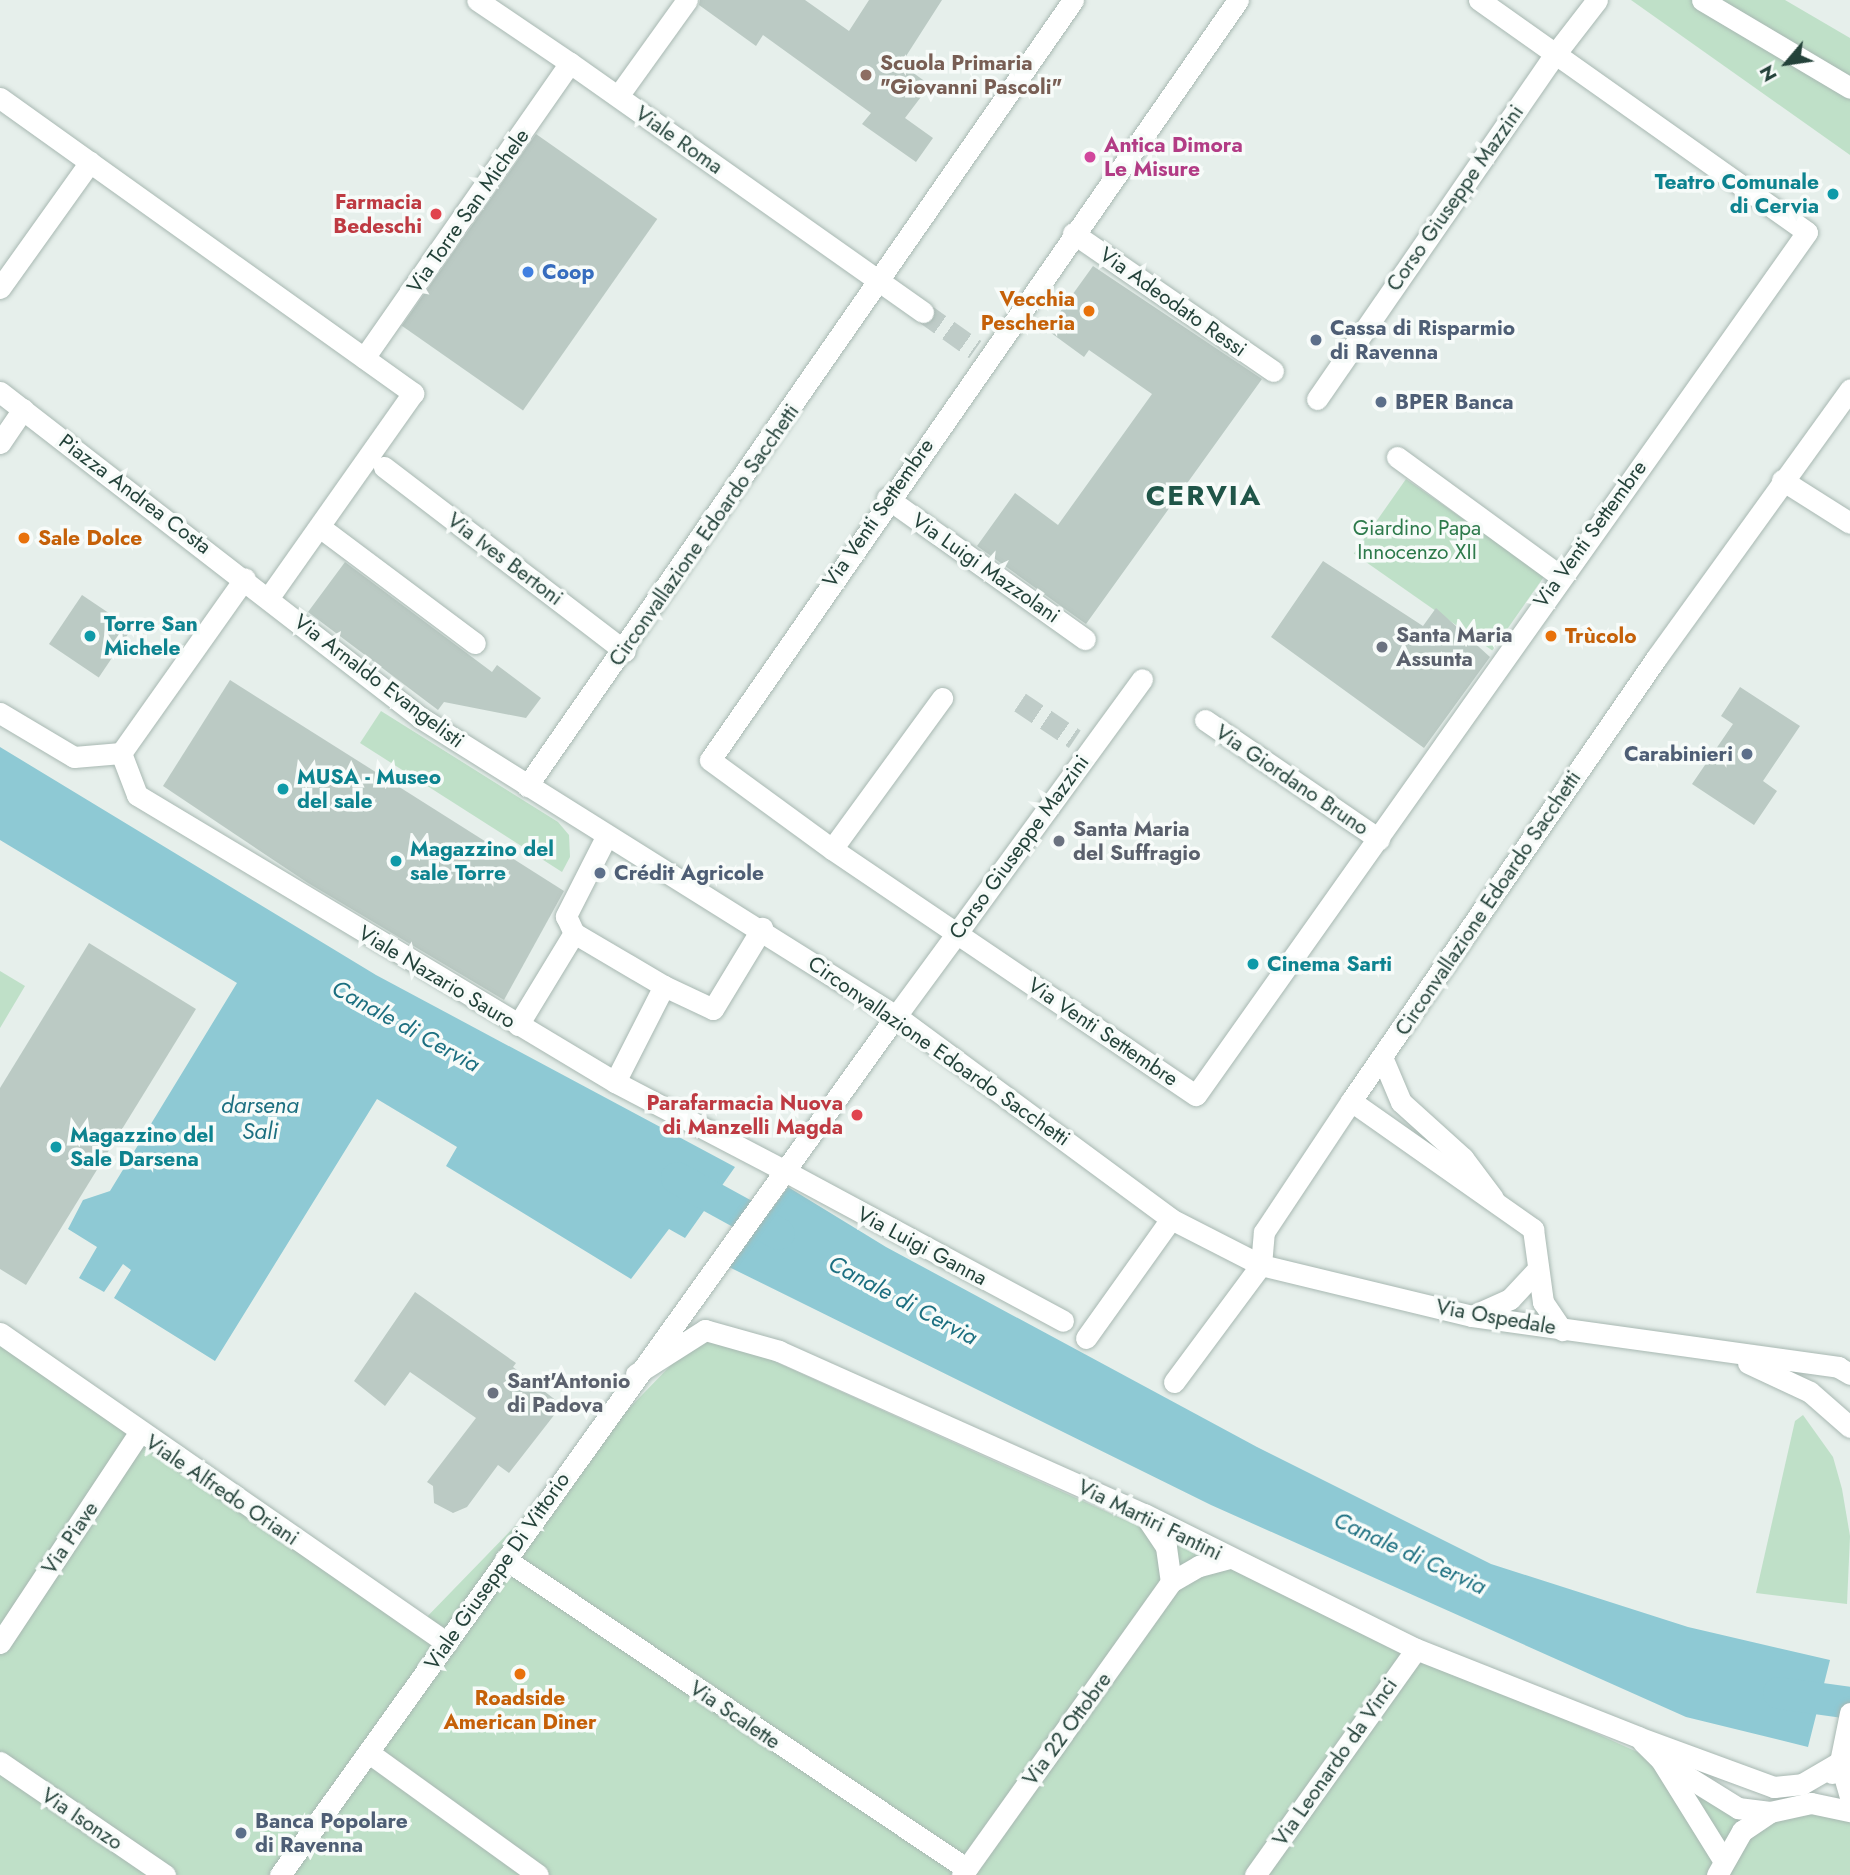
<!DOCTYPE html>
<meta charset="utf-8">
<style>
body{margin:0}
#map{position:relative;width:1850px;height:1875px;overflow:hidden;background:#e6efeb;font-family:Jost,sans-serif}
div>[style]{position:absolute}
[style*='--x']{left:calc(var(--x)*1px);top:calc(var(--y)*1px);width:calc(var(--w)*1px);rotate:calc(var(--a)*1deg)}
.green>*{inset:0;background:#bfe0c8;transform-origin:0 0}
.water>*{inset:0;background:#8ec9d4}
.canal>*{height:32px;margin:-16px;padding:0 16px;transform-origin:16px;border-radius:16px;background:#8ec9d4}
.building>*{inset:0;background:#bbcac4;transform-origin:0 0}
.pedestrian-tunnel>*{height:21px;margin-top:-10.5px;transform-origin:0;background:repeating-linear-gradient(90deg,#bfccc8 0 21px,transparent 0 31px)}
.roads{filter:drop-shadow(0 0 2px #a8b8b2) drop-shadow(0 0 2px #a8b8b2)}
.pedestrian>*{height:21px;margin:-10.5px;padding:0 10.5px;transform-origin:10.5px;border-radius:10.5px;background:#fff}
.minor>*{height:21px;margin:-10.5px;padding:0 10.5px;transform-origin:10.5px;border-radius:10.5px;background:#fff}
.tertiary>*{height:21px;margin:-10.5px;padding:0 10.5px;transform-origin:10.5px;border-radius:10.5px;background:#fff}
.dots>*{width:19px;height:19px;translate:-50% -50%;box-sizing:border-box;border:4px solid #f7fbf9;border-radius:50%}
span{translate:-50% -50%;white-space:nowrap;text-align:center;line-height:1.15;-webkit-text-stroke:7px #f7fbf9;paint-order:stroke}
.education-label{font-size:21px;color:#785e54;font-weight:700}
.left{translate:0 -50%;text-align:left}
.street-label{font-size:21px;color:#24423a}
.hotel-label{font-size:21px;color:#b23c85;font-weight:700}
.culture-label{font-size:21px;color:#0d838f;font-weight:700}
.right{translate:-100% -50%;text-align:right}
.health-label{font-size:21px;color:#be3a42;font-weight:700}
.shop-label{font-size:21px;color:#366cbe;font-weight:700}
.food-label{font-size:21px;color:#c56008;font-weight:700}
.service-label{font-size:21px;color:#4e5e75;font-weight:700}
.park-label{font-size:21px;color:#2d7a4b}
.worship-label{font-size:21px;color:#5b616d;font-weight:700}
.water-label{font-size:23px;color:#1c6f80;font-style:italic}
.district-label{font-size:28px;color:#1f5548;font-weight:700;letter-spacing:2px}
.north{position:absolute;left:1752px;top:28px;width:70px;height:70px;-webkit-text-stroke:5px #f7fbf9;paint-order:stroke;rotate:241deg;font-size:19px;font-weight:700;line-height:28px;text-align:center;color:#24423a}
.north::after{content:'';display:block;margin:auto;width:24px;height:32px;background:#24423a;clip-path:polygon(50% 0,100% 100%,50% 72%,0 100%)}
</style>
<div id="map">
<div class="green">
<div style="clip-path:polygon(1631px 0,1785px 0,1850px 38px,1850px 155px)"></div>
<div style="left:1406px;top:479px;width:169px;height:91px;rotate:35deg"></div>
<div style="clip-path:polygon(381px 711px,558px 822px,569px 835px,570px 857px,562px 872px,360px 743px)"></div>
<div style="clip-path:polygon(0 971px,25px 986px,0 1028px)"></div>
<div style="clip-path:polygon(0 1326px,420px 1624px,705px 1330px,1770px 1812px,1850px 1804px,1850px 1875px,0 1875px)"></div>
<div style="clip-path:polygon(1803px 1415px,1833px 1457px,1842px 1489px,1850px 1536px,1847px 1604px,1756px 1593px,1795px 1421px)"></div>
</div>
<div class="water">
<div style="clip-path:polygon(0 747px,376px 975px,735px 1167px,685px 1238px,669px 1229px,631px 1279px,446px 1166px,457px 1147px,377px 1099px,215px 1361px,114px 1298px,131px 1270px,123px 1264px,104px 1292px,79px 1278px,97px 1247px,68px 1229px,83px 1200px,110px 1191px,237px 983px,0 840px)"></div>
<div style="clip-path:polygon(788px 1187px,886px 1247px,1257px 1447px,1491px 1564px,1688px 1627px,1830px 1660px,1808px 1747px,1686px 1717px,1211px 1505px,729px 1267px)"></div>
</div>
<div class="canal">
<div style="--x:677;--y:1178;--w:116;--a:28.8"></div>
<div style="--x:1779;--y:1693;--w:72;--a:8"></div>
</div>
<div class="building">
<div style="clip-path:polygon(700px 0,805px 0,849px 31px,869px 0,942px 0,901px 64px,930px 85px,905px 118px,933px 138px,916px 162px,862px 124px,871px 113px,763px 35px,756px 46px,699px 5px)"></div>
<div style="left:536px;top:134px;width:148px;height:234px;rotate:35deg"></div>
<div style="clip-path:polygon(1093px 266px,1262px 379px,1086px 624px,977px 546px,1015px 493px,1058px 525px,1152px 394px,1089px 350px,1084px 357px,1047px 330px)"></div>
<div style="clip-path:polygon(1323px 561px,1423px 626px,1436px 608px,1490px 657px,1424px 748px,1271px 637px)"></div>
<div style="clip-path:polygon(345px 562px,492px 672px,497px 665px,541px 698px,526px 718px,444px 702px,438px 710px,308px 612px)"></div>
<div style="left:82px;top:595px;width:60px;height:59px;rotate:34deg"></div>
<div style="clip-path:polygon(230px 680px,564px 891px,504px 1000px,308px 883px,163px 786px)"></div>
<div style="clip-path:polygon(1740px 687px,1800px 726px,1763px 781px,1777px 791px,1754px 825px,1692px 784px,1733px 724px,1721px 716px)"></div>
<div style="clip-path:polygon(89px 943px,196px 1009px,26px 1285px,0 1269px,0 1088px)"></div>
<div style="clip-path:polygon(415px 1292px,516px 1363px,513px 1367px,562px 1405px,509px 1473px,498px 1465px,467px 1507px,453px 1513px,434px 1503px,433px 1486px,427px 1482px,476px 1418px,410px 1372px,385px 1406px,354px 1381px)"></div>
</div>
<div class="pedestrian-tunnel">
<div style="--x:923;--y:312;--w:64;--a:35.4"></div>
<div style="--x:1020;--y:702;--w:66;--a:33.9"></div>
</div>
<div class="roads">
<div class="pedestrian">
<div style="--x:570;--y:63;--w:432;--a:35.2"></div>
<div style="--x:618;--y:96;--w:118;--a:-54.3"></div>
<div style="--x:1073;--y:233;--w:243;--a:34.6"></div>
<div style="--x:1317;--y:399;--w:421;--a:-55.4"></div>
<div style="--x:1397;--y:457;--w:202;--a:36.1"></div>
<div style="--x:887;--y:498;--w:243;--a:35.5"></div>
<div style="--x:0;--y:713;--w:86;--a:30.7"></div>
<div style="--x:74;--y:757;--w:47;--a:-4.9"></div>
<div style="--x:1205;--y:720;--w:211;--a:34.4"></div>
<div style="--x:121;--y:753;--w:45;--a:69.1"></div>
<div style="--x:137;--y:795;--w:558;--a:30.98"></div>
<div style="--x:615;--y:1082;--w:190;--a:27.6"></div>
<div style="--x:121;--y:753;--w:214;--a:-54.7"></div>
<div style="--x:957;--y:933;--w:314;--a:-53.9"></div>
</div>
<div class="minor">
<div style="--x:1238;--y:0;--w:925;--a:124.79"></div>
<div style="--x:710;--y:760;--w:151;--a:36.1"></div>
<div style="--x:832;--y:849;--w:439;--a:34.1"></div>
<div style="--x:1196;--y:1095;--w:1057;--a:-54.7"></div>
<div style="--x:1807;--y:232;--w:402;--a:-144.7"></div>
<div style="--x:1556;--y:53;--w:67;--a:-52.3"></div>
<div style="--x:0;--y:98;--w:508;--a:35.54"></div>
<div style="--x:413;--y:393;--w:250;--a:125.2"></div>
<div style="--x:0;--y:288;--w:155;--a:-54.5"></div>
<div style="--x:364;--y:358;--w:360;--a:-55.1"></div>
<div style="--x:570;--y:63;--w:112;--a:-145.9"></div>
<div style="--x:384;--y:467;--w:303;--a:37.4"></div>
<div style="--x:1782;--y:480;--w:80;--a:32.3"></div>
<div style="--x:321;--y:528;--w:192;--a:36.8"></div>
<div style="--x:606;--y:837;--w:89;--a:116.9"></div>
<div style="--x:566;--y:916;--w:19;--a:65"></div>
<div style="--x:574;--y:933;--w:104;--a:30.5"></div>
<div style="--x:664;--y:986;--w:54;--a:25.1"></div>
<div style="--x:713;--y:1009;--w:95;--a:-58.8"></div>
<div style="--x:832;--y:849;--w:187;--a:-53.9"></div>
<div style="--x:896;--y:1016;--w:103;--a:-53.7"></div>
<div style="--x:518;--y:1025;--w:108;--a:-58.7"></div>
<div style="--x:1382;--y:1057;--w:49;--a:67.1"></div>
<div style="--x:1401;--y:1102;--w:84;--a:42.1"></div>
<div style="--x:1463;--y:1158;--w:50;--a:53.1"></div>
<div style="--x:615;--y:1082;--w:108;--a:-63"></div>
<div style="--x:783;--y:1170;--w:318;--a:28.3"></div>
<div style="--x:1086;--y:1338;--w:146;--a:-54.5"></div>
<div style="--x:1174;--y:1382;--w:146;--a:-53.4"></div>
<div style="--x:505;--y:1559;--w:556;--a:33.86"></div>
<div style="--x:0;--y:1643;--w:252;--a:-56.5"></div>
<div style="--x:369;--y:1753;--w:208;--a:35.8"></div>
<div style="--x:0;--y:1762;--w:200;--a:34.4"></div>
<div style="--x:1255;--y:1875;--w:277;--a:-54.5"></div>
</div>
<div class="tertiary">
<div style="--x:1702;--y:0;--w:172;--a:30.7"></div>
<div style="--x:0;--y:392;--w:532;--a:37.75"></div>
<div style="--x:421;--y:718;--w:561;--a:32.1"></div>
<div style="--x:896;--y:1016;--w:342;--a:36.4"></div>
<div style="--x:1171;--y:1219;--w:101;--a:27.1"></div>
<div style="--x:1261;--y:1265;--w:217;--a:13.6"></div>
<div style="--x:1472;--y:1316;--w:370;--a:7.9"></div>
<div style="--x:1838;--y:1367;--w:14;--a:30"></div>
<div style="--x:0;--y:443;--w:41;--a:-55.9"></div>
<div style="--x:527;--y:786;--w:957;--a:-55.21"></div>
<div style="--x:1351;--y:1101;--w:223;--a:35.1"></div>
<div style="--x:1533;--y:1229;--w:74;--a:82.2"></div>
<div style="--x:1543;--y:1302;--w:34;--a:56"></div>
<div style="--x:1261;--y:1265;--w:33;--a:-85"></div>
<div style="--x:1264;--y:1232;--w:157;--a:-56.4"></div>
<div style="--x:1351;--y:1101;--w:539;--a:-55.43"></div>
<div style="--x:1657;--y:657;--w:330;--a:-54.2"></div>
<div style="--x:1472;--y:1316;--w:42;--a:-24.1"></div>
<div style="--x:1510;--y:1299;--w:38;--a:-47"></div>
<div style="--x:0;--y:1333;--w:544;--a:34.74"></div>
<div style="--x:1748;--y:1363;--w:68;--a:25.1"></div>
<div style="--x:1810;--y:1392;--w:53;--a:41.2"></div>
<div style="--x:636;--y:1374;--w:82;--a:-32.5"></div>
<div style="--x:705;--y:1330;--w:77;--a:15.8"></div>
<div style="--x:779;--y:1351;--w:400;--a:24.1"></div>
<div style="--x:1144;--y:1514;--w:304;--a:26.4"></div>
<div style="--x:1416;--y:1649;--w:239;--a:21.6"></div>
<div style="--x:1638;--y:1737;--w:145;--a:20.2"></div>
<div style="--x:1774;--y:1787;--w:28;--a:-6"></div>
<div style="--x:1802;--y:1784;--w:44;--a:-30.1"></div>
<div style="--x:1146;--y:1517;--w:36;--a:56"></div>
<div style="--x:1166;--y:1547;--w:35;--a:82"></div>
<div style="--x:1643;--y:1742;--w:25;--a:45"></div>
<div style="--x:1661;--y:1760;--w:115;--a:58.1"></div>
<div style="--x:1840;--y:1762;--w:35;--a:74"></div>
<div style="--x:1667;--y:1764;--w:84;--a:31.8"></div>
<div style="--x:1738;--y:1808;--w:32;--a:7"></div>
<div style="--x:1832;--y:1773;--w:14;--a:-54"></div>
<div style="--x:1840;--y:1762;--w:50;--a:-78.5"></div>
<div style="--x:280;--y:1875;--w:1057;--a:-54.36"></div>
<div style="--x:962;--y:1875;--w:360;--a:-54.5"></div>
<div style="--x:1171;--y:1582;--w:32;--a:-30"></div>
<div style="--x:1199;--y:1566;--w:30;--a:-15"></div>
<div style="--x:1717;--y:1875;--w:51;--a:-60.4"></div>
<div style="--x:1742;--y:1831;--w:34;--a:-34"></div>
<div style="--x:1770;--y:1812;--w:42;--a:-12.4"></div>
<div style="--x:1811;--y:1803;--w:40;--a:12"></div>
</div>
</div>
<div class="dots">
<div style="left:866px;top:75px;background:#8d6e63"></div>
<div style="left:1090px;top:157px;background:#d1479c"></div>
<div style="left:1833px;top:194px;background:#0f9aa8"></div>
<div style="left:436px;top:214px;background:#e0444e"></div>
<div style="left:528px;top:272px;background:#3f7fe0"></div>
<div style="left:1089px;top:311px;background:#e8710a"></div>
<div style="left:1316px;top:340px;background:#5c6f8a"></div>
<div style="left:1381px;top:402px;background:#5c6f8a"></div>
<div style="left:24px;top:538px;background:#e8710a"></div>
<div style="left:90px;top:636px;background:#0f9aa8"></div>
<div style="left:1551px;top:636px;background:#e8710a"></div>
<div style="left:1382px;top:647px;background:#6b7280"></div>
<div style="left:1747px;top:754px;background:#5c6f8a"></div>
<div style="left:283px;top:789px;background:#0f9aa8"></div>
<div style="left:1059px;top:841px;background:#6b7280"></div>
<div style="left:396px;top:861px;background:#0f9aa8"></div>
<div style="left:600px;top:873px;background:#5c6f8a"></div>
<div style="left:1253px;top:964px;background:#0f9aa8"></div>
<div style="left:857px;top:1115px;background:#e0444e"></div>
<div style="left:56px;top:1147px;background:#0f9aa8"></div>
<div style="left:493px;top:1393px;background:#6b7280"></div>
<div style="left:520px;top:1674px;background:#e8710a"></div>
<div style="left:241px;top:1833px;background:#5c6f8a"></div>
</div>
<div class="education-label">
<span class="left" style="left:880px;top:75px">Scuola Primaria<br>"Giovanni Pascoli"</span>
</div>
<div class="street-label">
<span style="left:679px;top:140px;rotate:35deg">Viale Roma</span>
<span style="left:1455px;top:198px;rotate:-55deg">Corso Giuseppe Mazzini</span>
<span style="left:468px;top:211px;rotate:-55deg">Via Torre San Michele</span>
<span style="left:1173px;top:302px;rotate:35deg">Via Adeodato Ressi</span>
<span style="left:135px;top:494px;rotate:37deg">Piazza Andrea Costa</span>
<span style="left:878px;top:513px;rotate:-55deg">Via Venti Settembre</span>
<span style="left:1590px;top:534px;rotate:-54deg">Via Venti Settembre</span>
<span style="left:704px;top:535px;rotate:-55deg">Circonvallazione Edoardo Sacchetti</span>
<span style="left:505px;top:559px;rotate:37deg">Via Ives Bertoni</span>
<span style="left:986px;top:568px;rotate:35deg">Via Luigi Mazzolani</span>
<span style="left:379px;top:681px;rotate:37deg">Via Arnaldo Evangelisti</span>
<span style="left:1292px;top:780px;rotate:34deg">Via Giordano Bruno</span>
<span style="left:1019px;top:847px;rotate:-54deg">Corso Giuseppe Mazzini</span>
<span style="left:1488px;top:903px;rotate:-56deg">Circonvallazione Edoardo Sacchetti</span>
<span style="left:437px;top:977px;rotate:31deg">Viale Nazario Sauro</span>
<span style="left:1103px;top:1032px;rotate:34deg">Via Venti Settembre</span>
<span style="left:939px;top:1051px;rotate:35deg">Circonvallazione Edoardo Sacchetti</span>
<span style="left:922px;top:1246px;rotate:28deg">Via Luigi Ganna</span>
<span style="left:1496px;top:1317px;rotate:10deg">Via Ospedale</span>
<span style="left:222px;top:1490px;rotate:34deg">Viale Alfredo Oriani</span>
<span style="left:1150px;top:1520px;rotate:26deg">Via Martiri Fantini</span>
<span style="left:70px;top:1538px;rotate:-56deg">Via Piave</span>
<span style="left:497px;top:1571px;rotate:-55deg">Viale Giuseppe Di Vittorio</span>
<span style="left:735px;top:1715px;rotate:34deg">Via Scalette</span>
<span style="left:1067px;top:1729px;rotate:-54deg">Via 22 Ottobre</span>
<span style="left:1335px;top:1762px;rotate:-55deg">Via Leonardo da Vinci</span>
<span style="left:82px;top:1819px;rotate:34deg">Via Isonzo</span>
</div>
<div class="hotel-label">
<span class="left" style="left:1104px;top:157px">Antica Dimora<br>Le Misure</span>
</div>
<div class="culture-label">
<span class="right" style="left:1819px;top:194px">Teatro Comunale<br>di Cervia</span>
<span class="left" style="left:104px;top:636px">Torre San<br>Michele</span>
<span class="left" style="left:297px;top:789px">MUSA - Museo<br>del sale</span>
<span class="left" style="left:410px;top:861px">Magazzino del<br>sale Torre</span>
<span class="left" style="left:1267px;top:964px">Cinema Sarti</span>
<span class="left" style="left:70px;top:1147px">Magazzino del<br>Sale Darsena</span>
</div>
<div class="health-label">
<span class="right" style="left:422px;top:214px">Farmacia<br>Bedeschi</span>
<span class="right" style="left:843px;top:1115px">Parafarmacia Nuova<br>di Manzelli Magda</span>
</div>
<div class="shop-label">
<span class="left" style="left:542px;top:272px">Coop</span>
</div>
<div class="food-label">
<span class="right" style="left:1075px;top:311px">Vecchia<br>Pescheria</span>
<span class="left" style="left:38px;top:538px">Sale Dolce</span>
<span class="left" style="left:1565px;top:636px">Trùcolo</span>
<span style="left:520px;top:1710px">Roadside<br>American Diner</span>
</div>
<div class="service-label">
<span class="left" style="left:1330px;top:340px">Cassa di Risparmio<br>di Ravenna</span>
<span class="left" style="left:1395px;top:402px">BPER Banca</span>
<span class="right" style="left:1733px;top:754px">Carabinieri</span>
<span class="left" style="left:614px;top:873px">Crédit Agricole</span>
<span class="left" style="left:255px;top:1833px">Banca Popolare<br>di Ravenna</span>
</div>
<div class="park-label">
<span style="left:1417px;top:540px">Giardino Papa<br>Innocenzo XII</span>
</div>
<div class="worship-label">
<span class="left" style="left:1396px;top:647px">Santa Maria<br>Assunta</span>
<span class="left" style="left:1073px;top:841px">Santa Maria<br>del Suffragio</span>
<span class="left" style="left:507px;top:1393px">Sant'Antonio<br>di Padova</span>
</div>
<div class="water-label">
<span style="left:406px;top:1026px;rotate:29deg">Canale di Cervia</span>
<span style="left:260px;top:1118px">darsena<br>Sali</span>
<span style="left:903px;top:1300px;rotate:28deg">Canale di Cervia</span>
<span style="left:1410px;top:1553px;rotate:25deg">Canale di Cervia</span>
</div>
<div class="district-label">
<span style="left:1204px;top:496px">CERVIA</span>
</div>
<div class="north">N</div>
</div>
